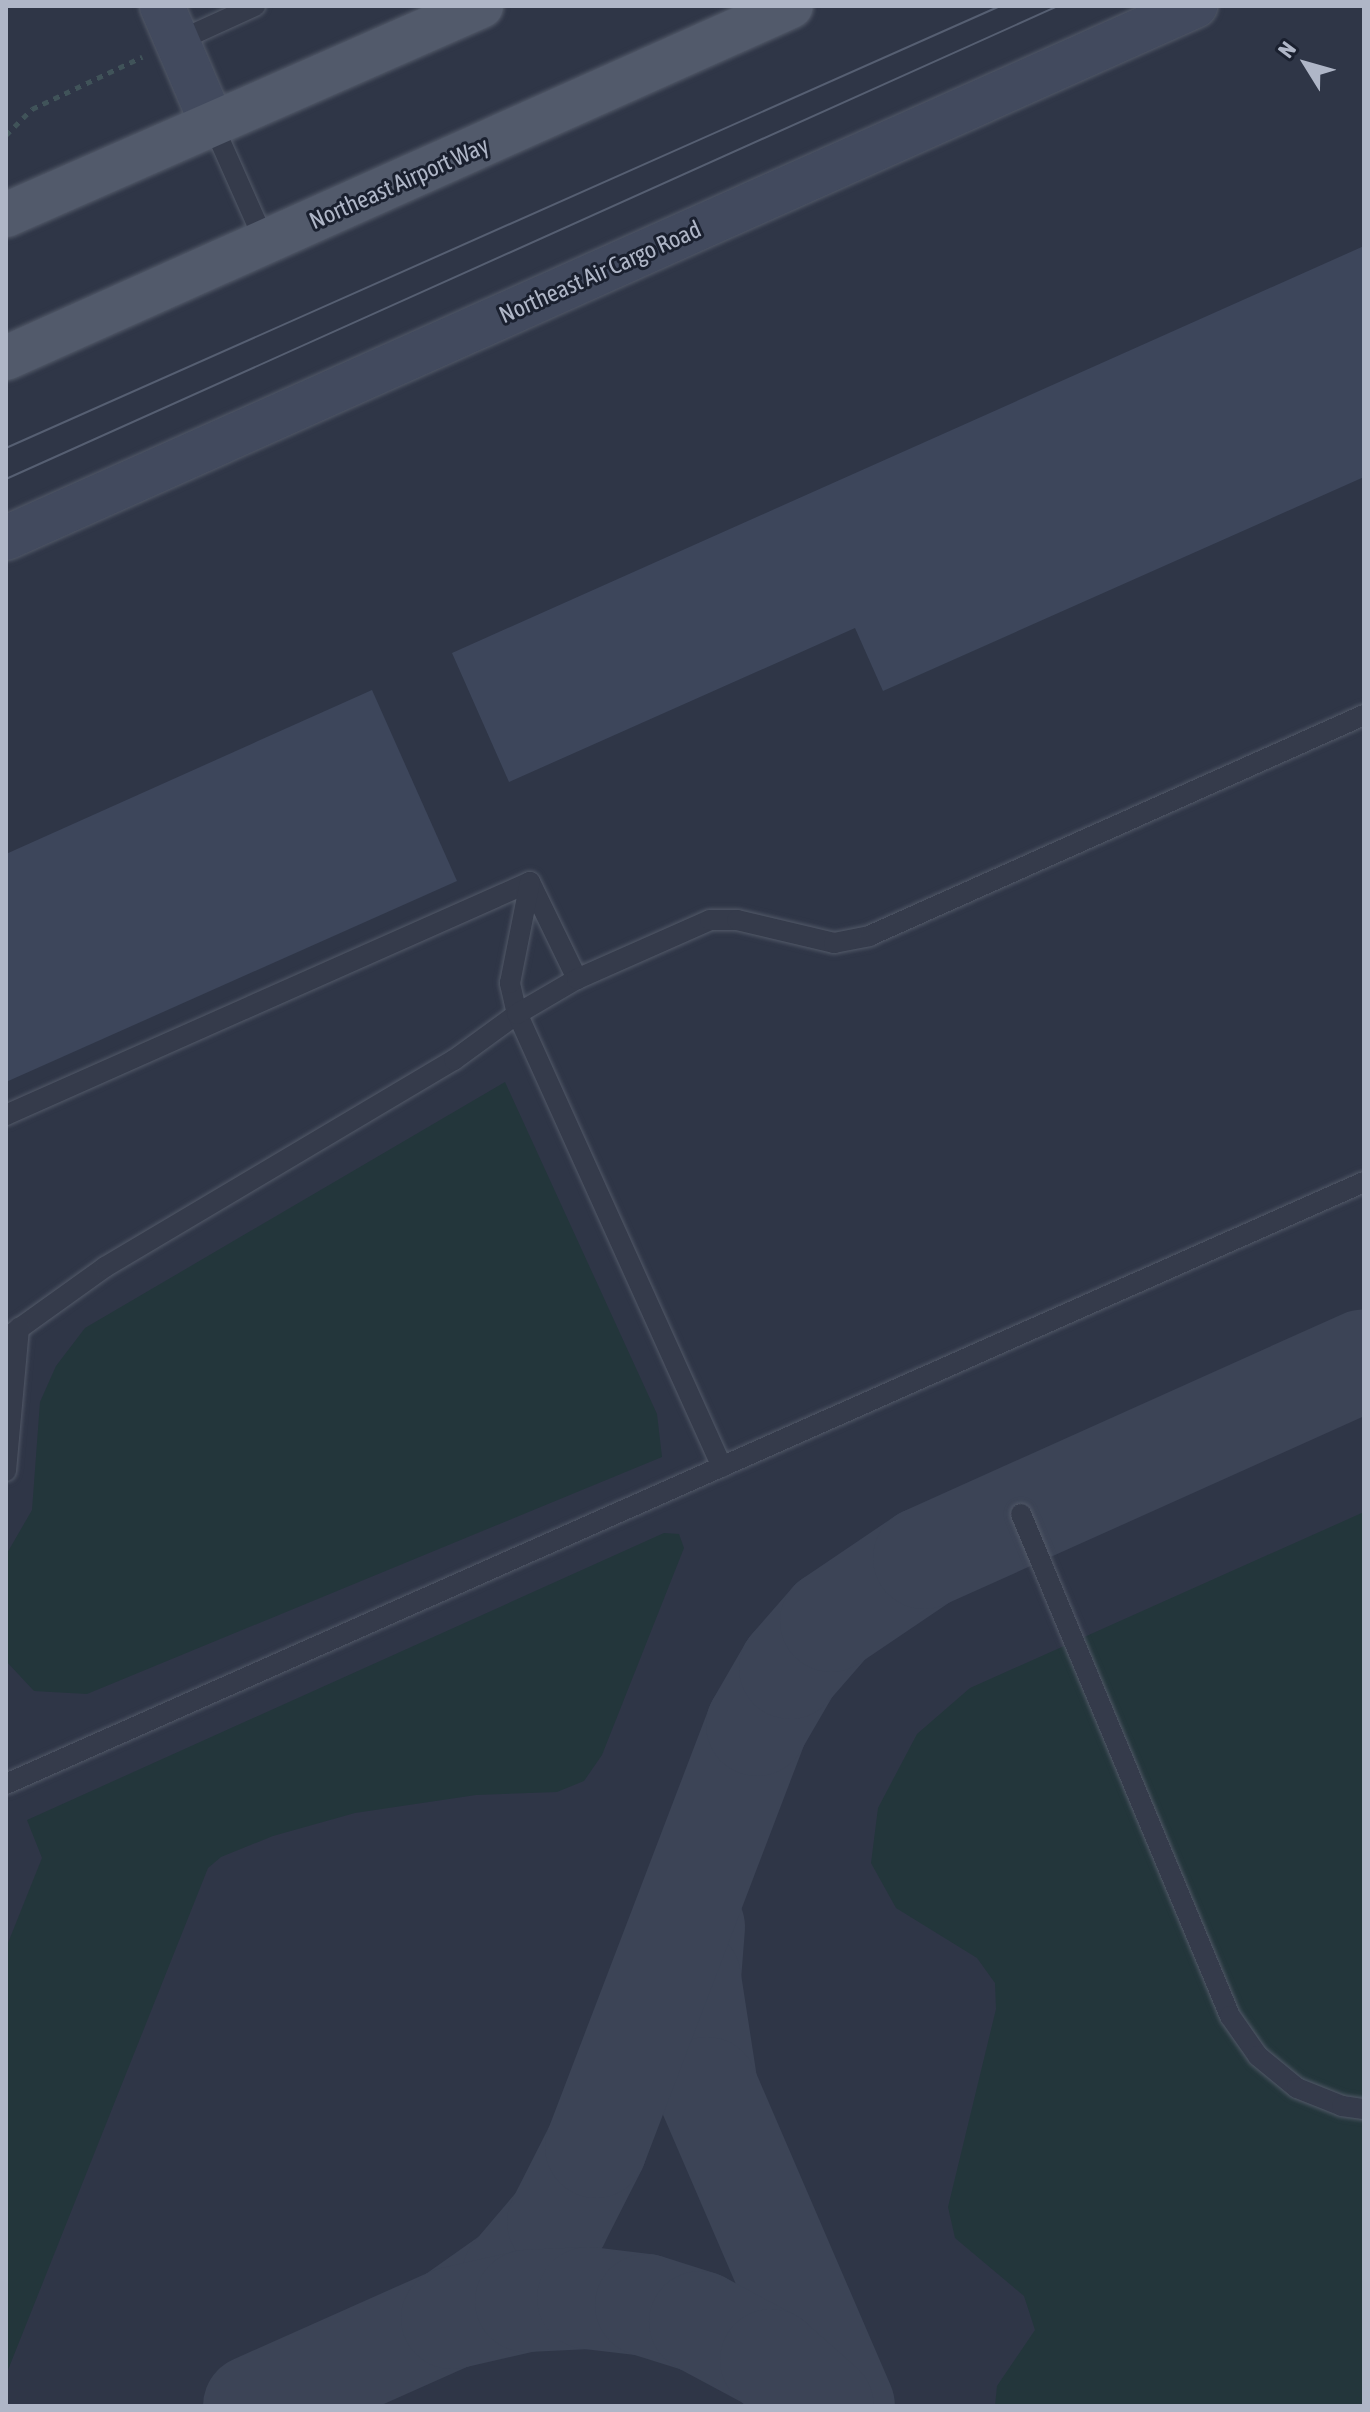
<!DOCTYPE html>
<style>
body{margin:0}
#map{position:relative;width:1370px;height:2412px;overflow:hidden;background:#21293a;font-family:"Asap Condensed",sans-serif}
div>[style]{position:absolute}
[style*='--x']{left:calc(var(--x)*1px);top:calc(var(--y)*1px);width:calc(var(--w)*1px);rotate:calc(var(--a)*1deg)}
.airport>*{inset:0;background:#2f3647;transform-origin:0 0}
.green>*{inset:0;background:#23363b}
.taxiway>*{height:102px;margin:-51px;padding:0 51px;transform-origin:51px;border-radius:51px;background:#3c4456}
.building>*{inset:0;background:#3d465b}
.path>*{height:5px;margin-top:-2.5px;transform-origin:0;background:repeating-linear-gradient(90deg,#405359 0 6px,transparent 0 12px)}
.roads{filter:drop-shadow(0 0 2px #525968) drop-shadow(0 0 2px #525968)}
.lane>*{height:20px;margin:-10px;padding:0 10px;transform-origin:10px;border-radius:10px;background:#353b4b}
.secondary>*{height:44px;margin:-22px;padding:0 22px;transform-origin:22px;border-radius:22px;background:#424a5e}
.primary>*{height:44px;margin:-22px;padding:0 22px;transform-origin:22px;border-radius:22px;background:#525a6b}
.tram>*{height:2px;margin:-1px;padding:0 1px;transform-origin:1px;border-radius:1px;background:#565f72}
span{translate:-50% -50%;white-space:nowrap;text-align:center;line-height:1.15;-webkit-text-stroke:6px #1a202f;paint-order:stroke}
.street-label{font-size:24px;color:#afb6c7}
.frame{position:absolute;inset:0;border:8px solid #afb6c7;pointer-events:none}
.north{position:absolute;left:1266px;top:24px;width:80px;height:80px;-webkit-text-stroke:6px #1a202f;paint-order:stroke;rotate:307deg;font-size:22px;font-weight:700;line-height:32px;text-align:center;color:#afb6c7}
.north::after{content:'';display:block;margin:auto;width:28px;height:36px;background:#afb6c7;clip-path:polygon(50% 0,100% 100%,50% 72%,0 100%)}
</style>
<div id="map">
<div class="airport">
<div style="left:6px;top:6px;width:1358px;height:2400px"></div>
</div>
<div class="green">
<div style="clip-path:polygon(505px 1082px,657px 1414px,662px 1457px,87px 1694px,34px 1691px,6px 1661px,6px 1555px,32px 1510px,40px 1402px,56px 1366px,85px 1328px)"></div>
<div style="clip-path:polygon(1364px 1512px,1364px 2406px,995px 2406px,997px 2386px,1035px 2330px,1024px 2296px,955px 2238px,948px 2207px,996px 2009px,995px 1983px,977px 1958px,896px 1908px,871px 1863px,878px 1808px,917px 1734px,970px 1688px)"></div>
<div style="clip-path:polygon(664px 1533px,679px 1534px,684px 1548px,602px 1755px,584px 1781px,557px 1792px,476px 1795px,355px 1813px,273px 1836px,221px 1857px,208px 1868px,6px 2375px,6px 1948px,42px 1858px,27px 1820px)"></div>
</div>
<div class="taxiway">
<div style="--x:694;--y:1927;--w:51;--a:94.5"></div>
<div style="--x:690;--y:1978;--w:111;--a:81.2"></div>
<div style="--x:707;--y:2088;--w:346;--a:66.7"></div>
<div style="--x:452;--y:2318;--w:75;--a:-35.2"></div>
<div style="--x:513;--y:2275;--w:70;--a:-49.7"></div>
<div style="--x:558;--y:2222;--w:84;--a:-63.1"></div>
<div style="--x:596;--y:2147;--w:452;--a:-69.1"></div>
<div style="--x:757;--y:1725;--w:66;--a:-59.9"></div>
<div style="--x:790;--y:1668;--w:62;--a:-48.9"></div>
<div style="--x:831;--y:1621;--w:112;--a:-34.1"></div>
<div style="--x:924;--y:1558;--w:482;--a:-24.2"></div>
<div style="--x:254;--y:2406;--w:217;--a:-24"></div>
<div style="--x:452;--y:2318;--w:76;--a:-12.9"></div>
<div style="--x:526;--y:2301;--w:62;--a:-2.8"></div>
<div style="--x:588;--y:2298;--w:58;--a:6.9"></div>
<div style="--x:646;--y:2305;--w:57;--a:17.5"></div>
<div style="--x:700;--y:2322;--w:81;--a:28.2"></div>
<div style="--x:771;--y:2360;--w:69;--a:41.5"></div>
</div>
<div class="building">
<div style="clip-path:polygon(1364px 246px,1364px 477px,883px 691px,855px 628px,509px 782px,452px 653px)"></div>
<div style="clip-path:polygon(372px 690px,457px 881px,6px 1082px,6px 854px)"></div>
</div>
<div class="path">
<div style="--x:6;--y:135;--w:37;--a:-45"></div>
<div style="--x:32;--y:109;--w:122;--a:-25.3"></div>
</div>
<div class="roads">
<div class="lane">
<div style="--x:176;--y:42;--w:87;--a:-24.5"></div>
<div style="--x:212;--y:123;--w:130;--a:66"></div>
<div style="--x:530;--y:882;--w:108;--a:64.1"></div>
<div style="--x:6;--y:1115;--w:573;--a:-23.97"></div>
<div style="--x:6;--y:1338;--w:122;--a:-35.6"></div>
<div style="--x:105;--y:1267;--w:406;--a:-30.7"></div>
<div style="--x:454;--y:1060;--w:78;--a:-36.1"></div>
<div style="--x:517;--y:1014;--w:32;--a:-103"></div>
<div style="--x:510;--y:983;--w:103;--a:-78.8"></div>
<div style="--x:722;--y:1467;--w:497;--a:-114.3"></div>
<div style="--x:517;--y:1014;--w:69;--a:-30.3"></div>
<div style="--x:577;--y:979;--w:145;--a:-23.9"></div>
<div style="--x:710;--y:920;--w:27;--a:0"></div>
<div style="--x:737;--y:920;--w:100;--a:13.3"></div>
<div style="--x:834;--y:943;--w:36;--a:-11"></div>
<div style="--x:869;--y:936;--w:542;--a:-24.06"></div>
<div style="--x:6;--y:1471;--w:144;--a:-84.8"></div>
<div style="--x:1021;--y:1514;--w:544;--a:67.4"></div>
<div style="--x:1230;--y:2016;--w:49;--a:55"></div>
<div style="--x:1258;--y:2056;--w:50;--a:39.4"></div>
<div style="--x:1297;--y:2088;--w:48;--a:21.8"></div>
<div style="--x:1342;--y:2106;--w:22;--a:8"></div>
<div style="--x:6;--y:1784;--w:1485;--a:-23.91"></div>
</div>
<div class="secondary">
<div style="--x:162;--y:6;--w:127;--a:66.9"></div>
<div style="--x:6;--y:538;--w:1303;--a:-24.11"></div>
</div>
<div class="primary">
<div style="--x:6;--y:215;--w:519;--a:-23.75"></div>
<div style="--x:6;--y:358;--w:860;--a:-24.15"></div>
</div>
</div>
<div class="tram">
<div style="--x:6;--y:448;--w:1088;--a:-23.97"></div>
<div style="--x:6;--y:479;--w:1153;--a:-24.21"></div>
</div>
<div class="street-label">
<span style="left:399px;top:183px;rotate:-24deg">Northeast Airport Way</span>
<span style="left:600px;top:272px;rotate:-24deg">Northeast Air Cargo Road</span>
</div>
<div class="frame"></div>
<div class="north">N</div>
</div>
